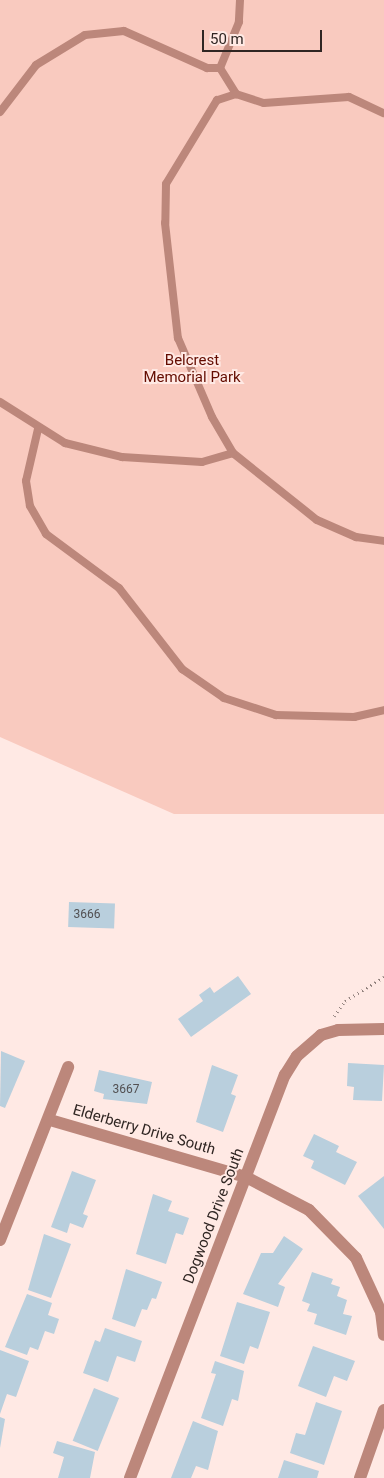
<!DOCTYPE html>
<style>
body{margin:0}
#map{position:relative;width:384px;height:1478px;overflow:hidden;background:#ffe9e4;font-family:Roboto,sans-serif}
div>[style]{position:absolute}
[style*='--x']{left:calc(var(--x)*1px);top:calc(var(--y)*1px);width:calc(var(--w)*1px);rotate:calc(var(--a)*1deg)}
.green>*{inset:0;background:#f9cabf}
.building>*{inset:0;background:#b9cfdd;transform-origin:0 0}
.path>*{height:3px;margin-top:-1.5px;transform-origin:0;background:repeating-linear-gradient(90deg,#93837f 0 1px,transparent 0 5px)}
.service>*{height:8px;margin:-4px;padding:0 4px;transform-origin:4px;border-radius:4px;background:#bc877b}
.minor>*{height:12px;margin:-6px;padding:0 6px;transform-origin:6px;border-radius:6px;background:#bc877b}
span{translate:-50% -50%;white-space:nowrap;text-align:center;line-height:1.15;-webkit-text-stroke:4px #ffe9e4;paint-order:stroke}
.number-label{font-size:12px;color:#525052}
.number-label span{-webkit-text-stroke-width:0}
.park-label{font-size:15px;color:#640c00}
.street-label{font-size:15px;color:#302623}
.scale{position:absolute;left:202px;top:30px;width:120px;height:22px;box-sizing:border-box;border:2px solid #302623;border-top:0;padding-left:6px;font-size:15px;line-height:18px;white-space:nowrap;color:#302623;-webkit-text-stroke:4px #ffe9e4;paint-order:stroke}
</style>
<div id="map">
<div class="green">
<div style="clip-path:polygon(0 0,384px 0,384px 814px,174px 814px,0 737px)"></div>
</div>
<div class="building">
<div style="left:69px;top:902px;width:46px;height:25px;rotate:2deg"></div>
<div style="clip-path:polygon(238px 976px,251px 994px,191px 1037px,178px 1019px,203px 1001px,199px 995px,210px 987px,214px 993px)"></div>
<div style="clip-path:polygon(1px 1051px,25px 1061px,5px 1108px,0 1106px)"></div>
<div style="clip-path:polygon(348px 1063px,384px 1065px,382px 1101px,353px 1100px,354px 1087px,347px 1086px)"></div>
<div style="clip-path:polygon(212px 1065px,238px 1075px,231px 1094px,236px 1096px,223px 1132px,196px 1122px)"></div>
<div style="clip-path:polygon(99px 1070px,152px 1082px,147px 1104px,103px 1099px,104px 1094px,94px 1091px)"></div>
<div style="clip-path:polygon(314px 1134px,339px 1146px,336px 1152px,357px 1162px,345px 1185px,311px 1168px,314px 1161px,303px 1156px)"></div>
<div style="clip-path:polygon(72px 1171px,96px 1180px,83px 1214px,88px 1216px,83px 1228px,70px 1223px,67px 1233px,51px 1227px)"></div>
<div style="clip-path:polygon(384px 1176px,384px 1229px,358px 1196px)"></div>
<div style="clip-path:polygon(153px 1194px,172px 1201px,168px 1211px,189px 1218px,183px 1235px,176px 1233px,166px 1264px,136px 1254px)"></div>
<div style="clip-path:polygon(44px 1234px,71px 1244px,51px 1298px,28px 1290px)"></div>
<div style="clip-path:polygon(284px 1236px,303px 1249px,278px 1284px,285px 1287px,278px 1307px,243px 1294px,261px 1253px,273px 1253px)"></div>
<div style="clip-path:polygon(126px 1269px,162px 1282px,156px 1299px,152px 1298px,147px 1310px,142px 1309px,135px 1327px,112px 1319px)"></div>
<div style="clip-path:polygon(312px 1272px,333px 1279px,331px 1284px,340px 1287px,337px 1296px,347px 1300px,343px 1314px,352px 1316px,346px 1335px,314px 1324px,317px 1314px,307px 1311px,310px 1304px,302px 1301px)"></div>
<div style="clip-path:polygon(27px 1294px,52px 1303px,48px 1315px,59px 1319px,54px 1334px,45px 1331px,38px 1350px,30px 1347px,27px 1355px,5px 1347px)"></div>
<div style="clip-path:polygon(237px 1302px,270px 1312px,258px 1349px,250px 1346px,244px 1364px,220px 1356px)"></div>
<div style="clip-path:polygon(105px 1328px,142px 1341px,135px 1362px,117px 1356px,108px 1382px,83px 1373px,95px 1340px,100px 1342px)"></div>
<div style="clip-path:polygon(313px 1346px,355px 1361px,347px 1381px,334px 1376px,326px 1397px,298px 1386px)"></div>
<div style="clip-path:polygon(0 1350px,29px 1361px,16px 1397px,7px 1394px,0 1414px)"></div>
<div style="clip-path:polygon(215px 1361px,244px 1371px,238px 1401px,232px 1399px,223px 1426px,201px 1418px,216px 1374px,211px 1373px)"></div>
<div style="left:94px;top:1388px;width:27px;height:57px;rotate:22deg"></div>
<div style="clip-path:polygon(316px 1402px,342px 1411px,324px 1465px,290px 1453px,296px 1433px,305px 1435px)"></div>
<div style="clip-path:polygon(0 1417px,5px 1419px,0 1448px)"></div>
<div style="clip-path:polygon(193px 1421px,218px 1431px,208px 1470px,196px 1466px,191px 1478px,171px 1478px)"></div>
<div style="clip-path:polygon(57px 1441px,95px 1452px,90px 1478px,58px 1478px,64px 1457px,53px 1453px)"></div>
<div style="clip-path:polygon(284px 1460px,319px 1471px,317px 1478px,278px 1478px)"></div>
</div>
<div class="path">
<div style="--x:334;--y:1016;--w:19;--a:-54"></div>
<div style="--x:345;--y:1001;--w:46;--a:-31.6"></div>
</div>
<div class="service">
<div style="--x:240;--y:0;--w:22;--a:93"></div>
<div style="--x:239;--y:22;--w:50;--a:112.4"></div>
<div style="--x:220;--y:68;--w:31;--a:58"></div>
<div style="--x:236;--y:94;--w:20;--a:162"></div>
<div style="--x:217;--y:100;--w:98;--a:121.3"></div>
<div style="--x:166;--y:184;--w:39;--a:91"></div>
<div style="--x:165;--y:223;--w:116;--a:83.6"></div>
<div style="--x:178;--y:338;--w:86;--a:66.7"></div>
<div style="--x:212;--y:417;--w:42;--a:59.7"></div>
<div style="--x:233;--y:453;--w:107;--a:38.6"></div>
<div style="--x:317;--y:520;--w:43;--a:23.6"></div>
<div style="--x:356;--y:537;--w:28;--a:8"></div>
<div style="--x:236;--y:94;--w:29;--a:18"></div>
<div style="--x:264;--y:103;--w:85;--a:-4"></div>
<div style="--x:349;--y:97;--w:38;--a:25"></div>
<div style="--x:0;--y:112;--w:59;--a:-52.5"></div>
<div style="--x:36;--y:65;--w:57;--a:-31.5"></div>
<div style="--x:85;--y:35;--w:39;--a:-6"></div>
<div style="--x:124;--y:31;--w:91;--a:24"></div>
<div style="--x:207;--y:68;--w:13;--a:0"></div>
<div style="--x:0;--y:402;--w:77;--a:32.2"></div>
<div style="--x:65;--y:443;--w:59;--a:13.8"></div>
<div style="--x:122;--y:457;--w:80;--a:3.6"></div>
<div style="--x:202;--y:462;--w:32;--a:-16"></div>
<div style="--x:38;--y:429;--w:53;--a:103"></div>
<div style="--x:26;--y:481;--w:25;--a:81"></div>
<div style="--x:30;--y:506;--w:32;--a:60"></div>
<div style="--x:46;--y:534;--w:91;--a:36.5"></div>
<div style="--x:119;--y:588;--w:103;--a:52.1"></div>
<div style="--x:182;--y:669;--w:51;--a:34.6"></div>
<div style="--x:224;--y:698;--w:55;--a:18.1"></div>
<div style="--x:276;--y:715;--w:78;--a:1.5"></div>
<div style="--x:354;--y:717;--w:31;--a:-13"></div>
</div>
<div class="minor">
<div style="--x:50;--y:1120;--w:204;--a:16.2"></div>
<div style="--x:246;--y:1177;--w:71;--a:27.6"></div>
<div style="--x:309;--y:1210;--w:67;--a:45.6"></div>
<div style="--x:356;--y:1258;--w:60;--a:65.2"></div>
<div style="--x:381;--y:1312;--w:23;--a:83"></div>
<div style="--x:0;--y:1240;--w:186;--a:-68.5"></div>
<div style="--x:130;--y:1478;--w:432;--a:-69"></div>
<div style="--x:285;--y:1075;--w:22;--a:-58"></div>
<div style="--x:297;--y:1056;--w:32;--a:-41"></div>
<div style="--x:321;--y:1035;--w:18;--a:-16"></div>
<div style="--x:338;--y:1030;--w:46;--a:-1.2"></div>
<div style="--x:360;--y:1478;--w:72;--a:-70.6"></div>
</div>
<div class="number-label">
<span style="left:87px;top:915px">3666</span>
<span style="left:126px;top:1090px">3667</span>
</div>
<div class="park-label">
<span style="left:192px;top:369px">Belcrest<br>Memorial Park</span>
</div>
<div class="street-label">
<span style="left:144px;top:1130px;rotate:16deg">Elderberry Drive South</span>
<span style="left:214px;top:1216px;rotate:-69deg">Dogwood Drive South</span>
</div>
<div class="scale">50 m</div>
</div>
